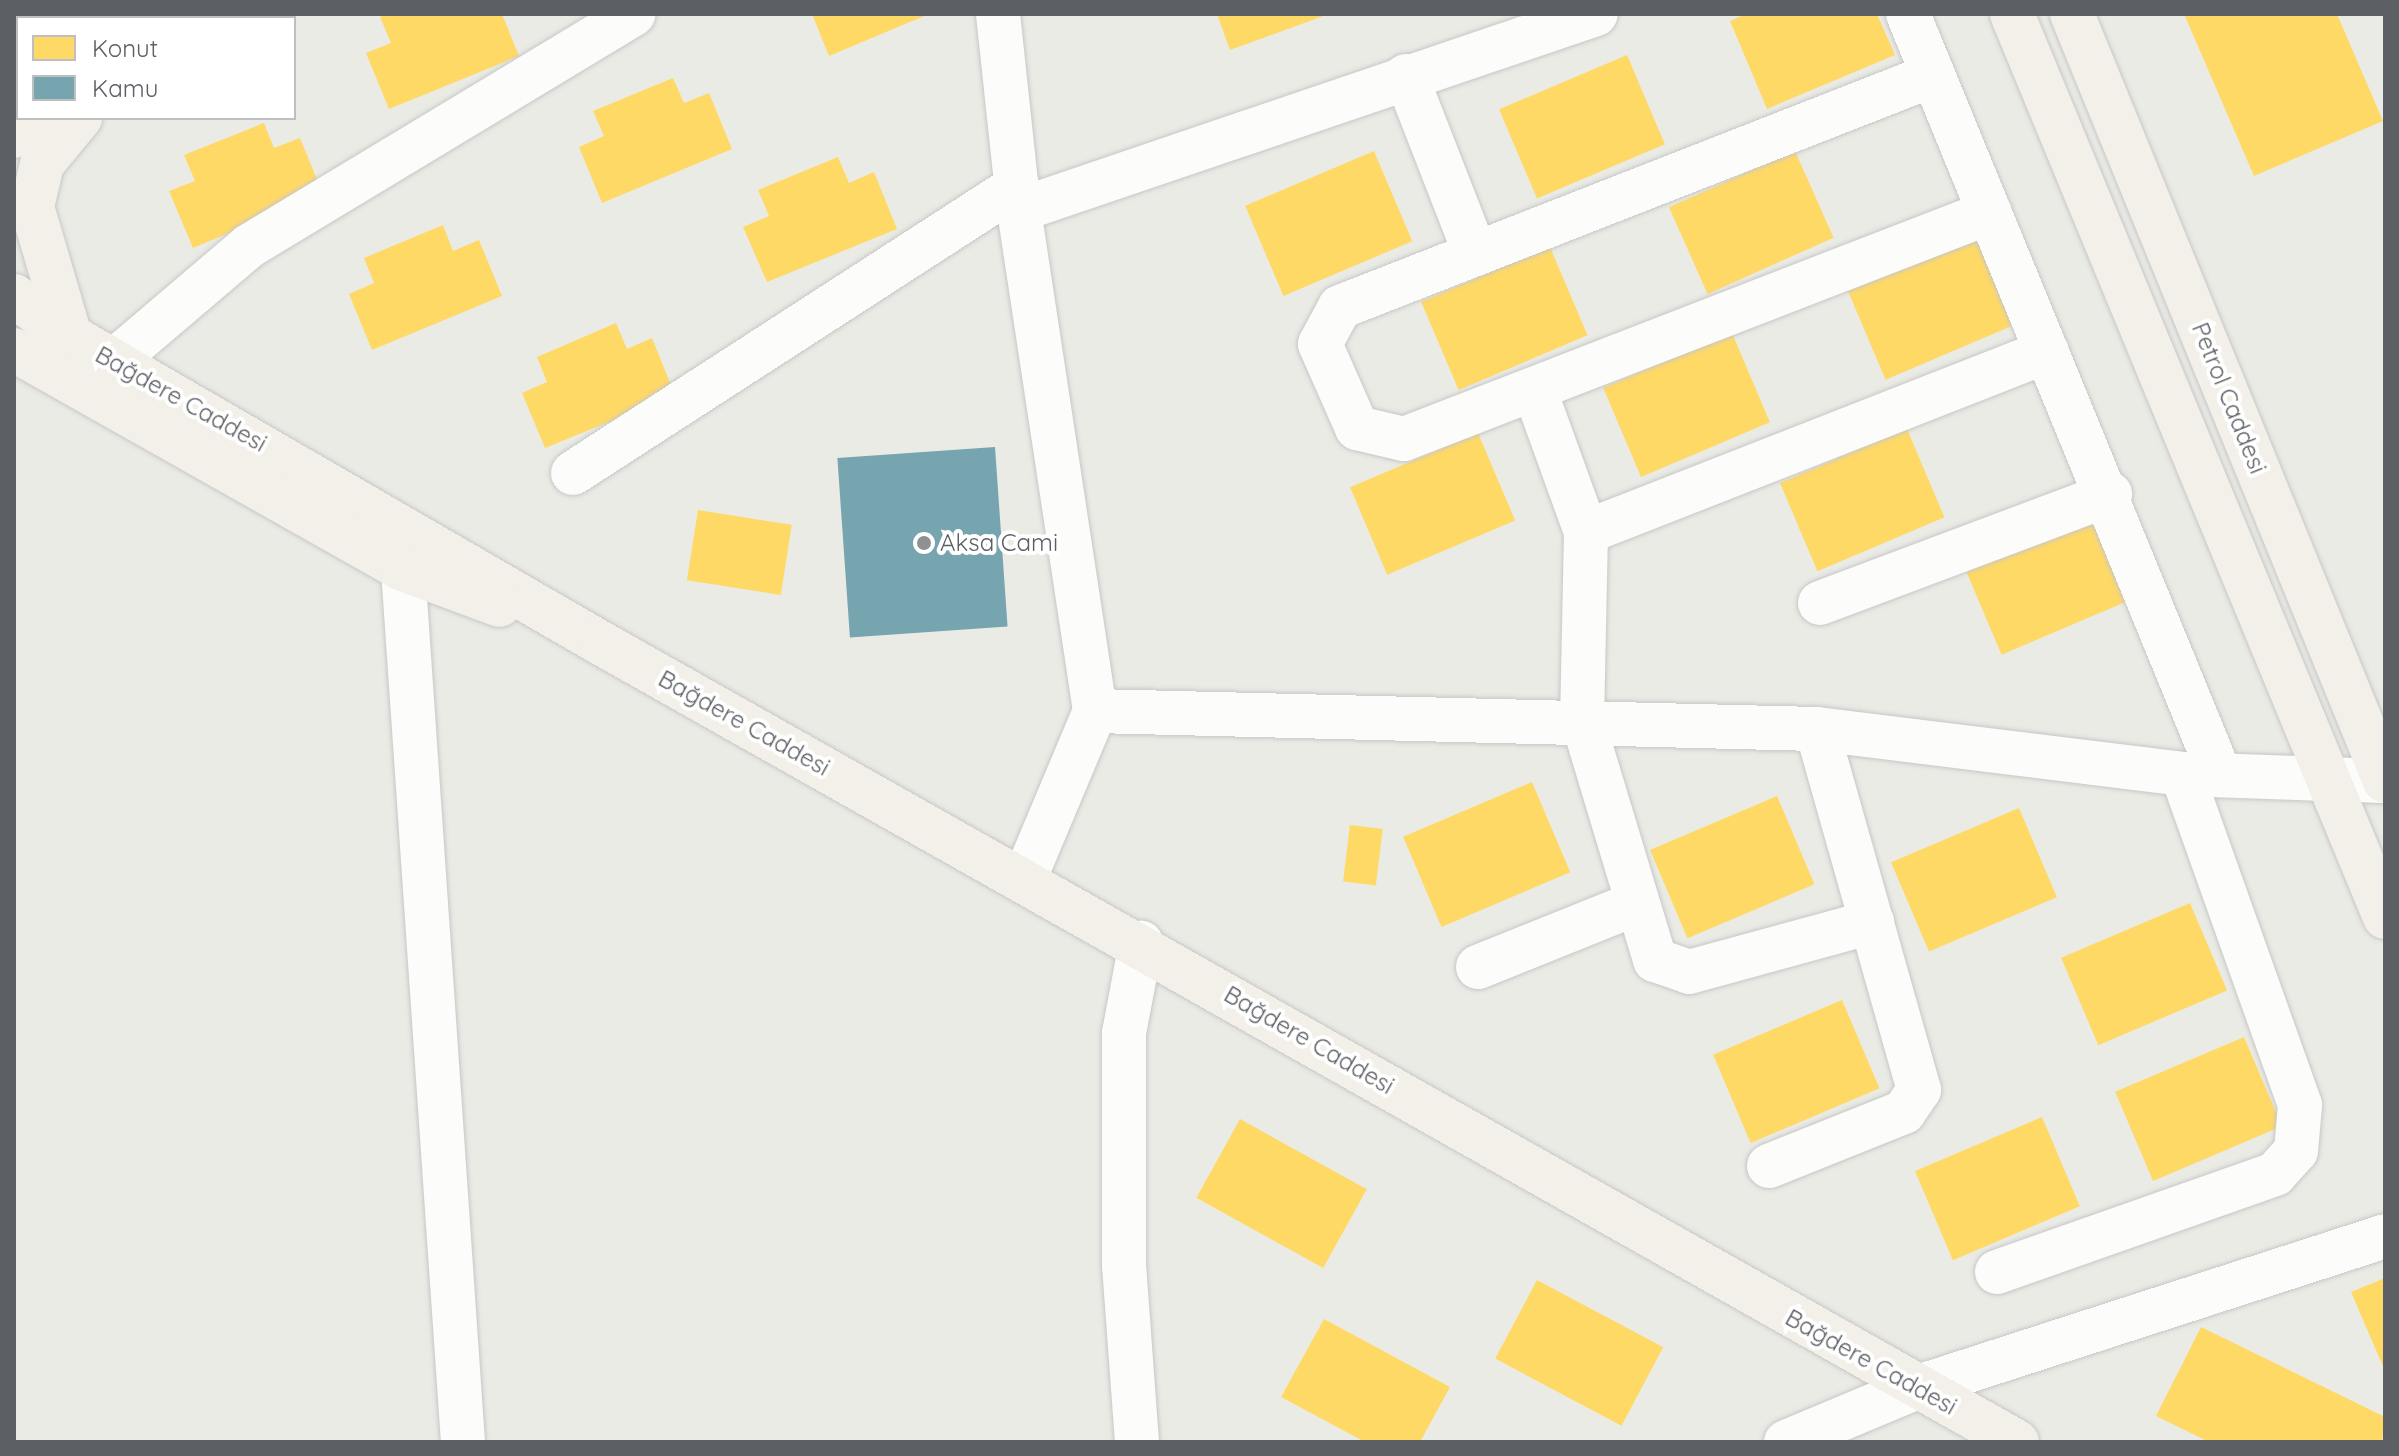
<!DOCTYPE html>
<meta charset="utf-8">
<style>
body{margin:0}
#map{position:relative;width:2399px;height:1456px;overflow:hidden;background:#ebebe6;font-family:Quicksand,sans-serif}
div>[style]{position:absolute}
[style*='--x']{left:calc(var(--x)*1px);top:calc(var(--y)*1px);width:calc(var(--w)*1px);rotate:calc(var(--a)*1deg)}
.homes>*{inset:0;background:#ffd966;transform-origin:0 0}
.public>*{inset:0;background:#76a5af;transform-origin:0 0}
.roads{filter:drop-shadow(0 0 2px #c7c7c7) drop-shadow(0 0 2px #c7c7c7)}
.minor>*{height:44px;margin:-22px;padding:0 22px;transform-origin:22px;border-radius:22px;background:#fcfcfb}
.major>*{height:44px;margin:-22px;padding:0 22px;transform-origin:22px;border-radius:22px;background:#f2f0e8}
.dots>*{width:22px;height:22px;translate:-50% -50%;box-sizing:border-box;border:4px solid #fff;border-radius:50%}
span{translate:-50% -50%;white-space:nowrap;text-align:center;line-height:1.15;-webkit-text-stroke:8px #fff;paint-order:stroke}
.street-label{font-size:24px;color:#5c5f64}
.poi-label{font-size:24px;color:#5c5f64}
.left{translate:0 -50%;text-align:left}
.frame{position:absolute;inset:0;border:16px solid #5c5f64;pointer-events:none}
.legend{position:absolute;left:16px;top:16px;width:280px;height:104px;box-sizing:border-box;background:#fff;border:2px solid #bebfc1;margin:0;padding:10px 14px;list-style:none;font-size:24px;color:#5c5f64}
.legend li{display:flex;align-items:center;gap:16px;height:40px}
.legend b{width:40px;border:2px solid #bebfc1}
</style>
<div id="map">
<div class="homes">
<div style="clip-path:polygon(388px 14px,502px 14px,519px 56px,389px 109px,366px 53px,391px 43px,380px 17px)"></div>
<div style="clip-path:polygon(812px 14px,929px 14px,829px 56px)"></div>
<div style="clip-path:polygon(1217px 14px,1329px 14px,1230px 50px)"></div>
<div style="clip-path:polygon(1746px 14px,1877px 14px,1895px 55px,1767px 109px,1730px 21px)"></div>
<div style="clip-path:polygon(2184px 14px,2337px 14px,2383px 121px,2254px 176px)"></div>
<div style="left:1627px;top:55px;width:97px;height:139px;rotate:67deg"></div>
<div style="clip-path:polygon(673px 78px,684px 103px,709px 93px,732px 149px,602px 203px,579px 147px,604px 136px,593px 111px)"></div>
<div style="clip-path:polygon(264px 123px,274px 148px,300px 138px,323px 194px,193px 248px,169px 191px,195px 181px,184px 155px)"></div>
<div style="left:1374px;top:151px;width:98px;height:140px;rotate:67deg"></div>
<div style="left:1795px;top:151px;width:95px;height:138px;rotate:66deg"></div>
<div style="clip-path:polygon(838px 157px,849px 183px,874px 172px,897px 229px,767px 282px,743px 227px,769px 216px,758px 190px)"></div>
<div style="clip-path:polygon(443px 225px,453px 251px,479px 240px,502px 296px,372px 350px,349px 294px,374px 283px,364px 258px)"></div>
<div style="left:1976px;top:237px;width:96px;height:139px;rotate:67deg"></div>
<div style="left:1550px;top:247px;width:96px;height:140px;rotate:67deg"></div>
<div style="clip-path:polygon(616px 323px,627px 349px,652px 338px,675px 395px,545px 448px,522px 393px,547px 382px,537px 357px)"></div>
<div style="left:1732px;top:333px;width:97px;height:140px;rotate:67deg"></div>
<div style="left:1907px;top:429px;width:96px;height:138px;rotate:67deg"></div>
<div style="left:1478px;top:433px;width:95px;height:139px;rotate:67deg"></div>
<div style="left:698px;top:510px;width:95px;height:71px;rotate:9deg"></div>
<div style="left:2092px;top:512px;width:96px;height:139px;rotate:67deg"></div>
<div style="left:1532px;top:782px;width:98px;height:140px;rotate:67deg"></div>
<div style="left:1777px;top:796px;width:96px;height:138px;rotate:67deg"></div>
<div style="left:2019px;top:808px;width:97px;height:139px;rotate:67deg"></div>
<div style="left:1350px;top:825px;width:33px;height:57px;rotate:7deg"></div>
<div style="left:2190px;top:903px;width:95px;height:140px;rotate:67deg"></div>
<div style="left:1842px;top:1000px;width:96px;height:140px;rotate:67deg"></div>
<div style="left:2244px;top:1037px;width:97px;height:140px;rotate:67deg"></div>
<div style="left:2042px;top:1117px;width:97px;height:138px;rotate:67deg"></div>
<div style="left:1240px;top:1119px;width:145px;height:90px;rotate:29deg"></div>
<div style="clip-path:polygon(2385px 1278px,2385px 1371px,2351px 1292px)"></div>
<div style="left:1537px;top:1280px;width:143px;height:89px;rotate:28deg"></div>
<div style="clip-path:polygon(1324px 1319px,1450px 1387px,1420px 1442px,1365px 1442px,1281px 1397px)"></div>
<div style="clip-path:polygon(2201px 1327px,2385px 1417px,2382px 1442px,2209px 1442px,2156px 1416px)"></div>
</div>
<div class="public">
<div style="left:995px;top:447px;width:180px;height:158px;rotate:86deg"></div>
</div>
<div class="roads">
<div class="minor">
<div style="--x:998;--y:14;--w:197;--a:83.9"></div>
<div style="--x:1019;--y:210;--w:507;--a:81.37"></div>
<div style="--x:1908;--y:14;--w:822;--a:67.71"></div>
<div style="--x:1933;--y:75;--w:637;--a:158.63"></div>
<div style="--x:1340;--y:307;--w:42;--a:118.4"></div>
<div style="--x:1320;--y:344;--w:92;--a:66.2"></div>
<div style="--x:1357;--y:428;--w:48;--a:13.2"></div>
<div style="--x:1404;--y:439;--w:628;--a:-21.17"></div>
<div style="--x:1406;--y:76;--w:190;--a:68.7"></div>
<div style="--x:1019;--y:210;--w:609;--a:-18.76"></div>
<div style="--x:114;--y:361;--w:177;--a:-40.4"></div>
<div style="--x:249;--y:246;--w:449;--a:-31.1"></div>
<div style="--x:1535;--y:391;--w:150;--a:70.1"></div>
<div style="--x:1586;--y:532;--w:186;--a:91.2"></div>
<div style="--x:1582;--y:718;--w:253;--a:73.2"></div>
<div style="--x:1655;--y:960;--w:36;--a:19"></div>
<div style="--x:1689;--y:972;--w:190;--a:-15.3"></div>
<div style="--x:573;--y:473;--w:529;--a:-32.88"></div>
<div style="--x:1586;--y:532;--w:495;--a:-21.4"></div>
<div style="--x:410;--y:535;--w:35;--a:102"></div>
<div style="--x:403;--y:569;--w:875;--a:86.07"></div>
<div style="--x:1820;--y:603;--w:310;--a:-20.6"></div>
<div style="--x:1024;--y:880;--w:183;--a:-67.2"></div>
<div style="--x:1095;--y:711;--w:722;--a:1.43"></div>
<div style="--x:1817;--y:729;--w:368;--a:7"></div>
<div style="--x:2182;--y:774;--w:203;--a:2"></div>
<div style="--x:1478;--y:967;--w:169;--a:-21.9"></div>
<div style="--x:1769;--y:1166;--w:145;--a:-21.8"></div>
<div style="--x:1904;--y:1112;--w:27;--a:-56"></div>
<div style="--x:1919;--y:1090;--w:375;--a:-105.8"></div>
<div style="--x:1997;--y:1272;--w:295;--a:-19.4"></div>
<div style="--x:2275;--y:1174;--w:31;--a:-48"></div>
<div style="--x:2296;--y:1151;--w:46;--a:-85"></div>
<div style="--x:2300;--y:1105;--w:351;--a:-109.6"></div>
<div style="--x:1137;--y:1442;--w:176;--a:-94.2"></div>
<div style="--x:1124;--y:1266;--w:233;--a:-90"></div>
<div style="--x:1124;--y:1033;--w:92;--a:-79.3"></div>
<div style="--x:1786;--y:1442;--w:140;--a:-22.7"></div>
<div style="--x:1915;--y:1388;--w:494;--a:-17.9"></div>
</div>
<div class="major">
<div style="--x:2012;--y:14;--w:977;--a:67.56"></div>
<div style="--x:2072;--y:14;--w:828;--a:67.8"></div>
<div style="--x:34;--y:18;--w:11;--a:-22"></div>
<div style="--x:190;--y:18;--w:6;--a:-39"></div>
<div style="--x:14;--y:136;--w:34;--a:-32"></div>
<div style="--x:14;--y:296;--w:69;--a:35.5"></div>
<div style="--x:70;--y:336;--w:611;--a:30.05"></div>
<div style="--x:599;--y:642;--w:1628;--a:29.43"></div>
<div style="--x:70;--y:336;--w:134;--a:-106.4"></div>
<div style="--x:32;--y:207;--w:44;--a:-76.9"></div>
<div style="--x:42;--y:164;--w:60;--a:-50.4"></div>
<div style="--x:14;--y:350;--w:446;--a:29.4"></div>
<div style="--x:403;--y:569;--w:103;--a:20.4"></div>
</div>
</div>
<div class="dots">
<div style="left:924px;top:543px;background:#8e9092"></div>
</div>
<div class="street-label">
<span style="left:2229px;top:398px;rotate:68deg">Petrol Caddesi</span>
<span style="left:181px;top:399px;rotate:29deg">Bağdere Caddesi</span>
<span style="left:744px;top:723px;rotate:29deg">Bağdere Caddesi</span>
<span style="left:1309px;top:1040px;rotate:30deg">Bağdere Caddesi</span>
<span style="left:1871px;top:1362px;rotate:29deg">Bağdere Caddesi</span>
</div>
<div class="poi-label">
<span class="left" style="left:940px;top:543px">Aksa Cami</span>
</div>
<div class="frame"></div>
<ul class="legend">
<li><b style="height:22px;background:#ffd966"></b>Konut</li>
<li><b style="height:22px;background:#76a5af"></b>Kamu</li>
</ul>
</div>
